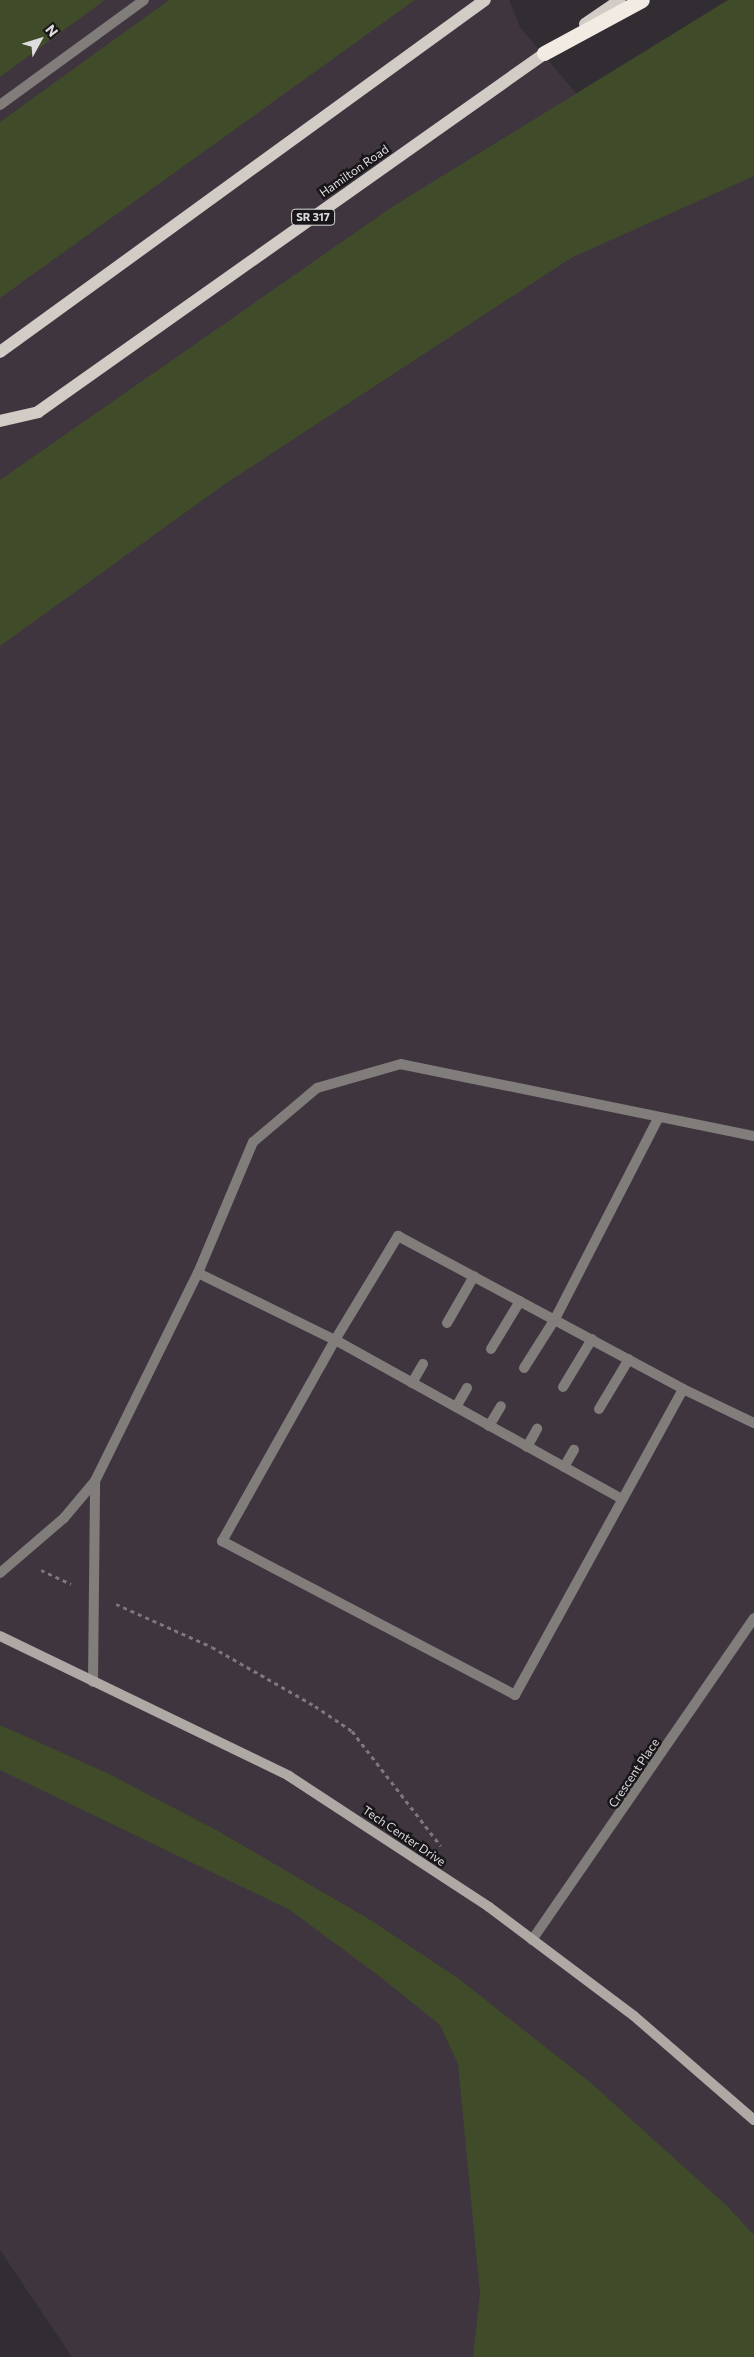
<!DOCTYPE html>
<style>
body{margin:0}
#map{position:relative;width:754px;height:2357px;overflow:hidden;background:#322d33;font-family:Commissioner,sans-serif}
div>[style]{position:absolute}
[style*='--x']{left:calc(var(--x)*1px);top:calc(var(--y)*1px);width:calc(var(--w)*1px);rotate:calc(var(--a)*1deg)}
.built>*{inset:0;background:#3e353f}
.green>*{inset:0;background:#404b2a}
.path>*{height:3px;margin-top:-1.5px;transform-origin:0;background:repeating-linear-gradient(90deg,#7c787d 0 4px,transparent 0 8px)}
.lane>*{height:10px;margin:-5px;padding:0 5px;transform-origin:5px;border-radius:5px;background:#807d7b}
.street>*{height:10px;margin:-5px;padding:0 5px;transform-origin:5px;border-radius:5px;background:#807d7b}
.secondary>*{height:10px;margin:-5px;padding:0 5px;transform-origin:5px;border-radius:5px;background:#aea9a5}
.primary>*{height:12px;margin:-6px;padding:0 6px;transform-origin:6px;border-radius:6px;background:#d2ccc6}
.highway>*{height:15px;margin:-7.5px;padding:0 7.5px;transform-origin:7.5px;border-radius:7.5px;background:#f2ebe4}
span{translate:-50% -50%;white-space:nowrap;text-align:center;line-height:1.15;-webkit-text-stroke:5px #191619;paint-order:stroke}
.shield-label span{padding:1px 4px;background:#191619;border:1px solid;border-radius:4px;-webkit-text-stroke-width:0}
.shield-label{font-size:11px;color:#dfdcdf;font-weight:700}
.street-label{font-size:12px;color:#dfdcdf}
.north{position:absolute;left:15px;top:15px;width:50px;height:50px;-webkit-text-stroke:4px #191619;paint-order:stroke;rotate:51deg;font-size:14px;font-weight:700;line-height:20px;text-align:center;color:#dfdcdf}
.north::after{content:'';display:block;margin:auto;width:18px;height:22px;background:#dfdcdf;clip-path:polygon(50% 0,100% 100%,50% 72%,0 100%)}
</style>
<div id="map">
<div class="built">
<div style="clip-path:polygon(0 0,509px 0,520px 27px,634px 162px,754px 87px,754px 2357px,72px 2357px,0 2250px)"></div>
</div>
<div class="green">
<div style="clip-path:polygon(0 0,105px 0,0 77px)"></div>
<div style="clip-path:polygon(169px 0,415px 0,0 298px,0 122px)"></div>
<div style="clip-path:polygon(728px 0,754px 0,754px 176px,571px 258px,225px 484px,0 646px,0 480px,392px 207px)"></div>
<div style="clip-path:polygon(0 1725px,107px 1773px,218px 1831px,372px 1921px,459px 1979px,591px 2083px,727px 2206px,754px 2235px,754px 2357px,473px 2357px,480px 2293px,458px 2064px,440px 2025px,383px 1979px,290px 1910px,0 1770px)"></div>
</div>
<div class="path">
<div style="--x:41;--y:1570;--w:33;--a:25"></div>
<div style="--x:116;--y:1604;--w:105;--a:24.1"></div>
<div style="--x:212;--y:1647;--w:119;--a:29.8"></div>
<div style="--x:315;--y:1706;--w:45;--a:34"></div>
<div style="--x:352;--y:1731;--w:145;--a:52.3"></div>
</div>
<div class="lane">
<div style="--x:754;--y:1136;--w:360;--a:-168.5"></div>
<div style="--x:401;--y:1064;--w:87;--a:164.1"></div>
<div style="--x:317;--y:1088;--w:84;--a:139.8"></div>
<div style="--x:253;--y:1142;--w:142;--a:112.8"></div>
<div style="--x:198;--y:1273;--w:153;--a:26.1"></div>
<div style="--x:335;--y:1340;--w:122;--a:-58.8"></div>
<div style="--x:398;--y:1236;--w:323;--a:28.2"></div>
<div style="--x:683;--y:1389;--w:79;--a:25.6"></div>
<div style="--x:447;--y:1323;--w:54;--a:-60.1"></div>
<div style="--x:491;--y:1349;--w:56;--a:-58.9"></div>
<div style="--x:524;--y:1368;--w:58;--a:-57.7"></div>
<div style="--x:555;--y:1319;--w:225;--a:-62.8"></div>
<div style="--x:412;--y:1383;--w:22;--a:-60"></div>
<div style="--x:563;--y:1387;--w:56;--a:-58.9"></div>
<div style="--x:456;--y:1407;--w:22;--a:-60"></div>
<div style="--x:599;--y:1409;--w:58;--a:-59"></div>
<div style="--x:489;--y:1426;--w:23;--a:-59"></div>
<div style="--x:527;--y:1447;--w:21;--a:-61"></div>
<div style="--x:564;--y:1467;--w:20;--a:-60"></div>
<div style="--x:622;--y:1499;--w:328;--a:-151"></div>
<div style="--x:335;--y:1340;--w:231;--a:119.3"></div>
<div style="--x:222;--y:1541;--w:331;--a:27.7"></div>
<div style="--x:515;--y:1695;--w:349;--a:-61.2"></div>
<div style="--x:0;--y:1573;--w:84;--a:-40.7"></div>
<div style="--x:64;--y:1518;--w:48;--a:-50"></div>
<div style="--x:95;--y:1481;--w:232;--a:-63.7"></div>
<div style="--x:93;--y:1682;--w:201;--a:-89.4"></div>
<div style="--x:532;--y:1940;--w:391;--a:-55.4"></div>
</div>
<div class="street">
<div style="--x:0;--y:105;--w:178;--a:-36.1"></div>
</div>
<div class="secondary">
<div style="--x:0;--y:1636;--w:321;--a:25.8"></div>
<div style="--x:289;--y:1776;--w:239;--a:33.2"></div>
<div style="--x:489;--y:1907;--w:181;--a:36.9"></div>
<div style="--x:634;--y:2016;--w:159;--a:40.9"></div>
</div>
<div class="primary">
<div style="--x:585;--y:24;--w:42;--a:-34.4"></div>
<div style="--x:0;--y:352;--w:599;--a:-35.97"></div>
<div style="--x:0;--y:421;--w:39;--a:-13"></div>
<div style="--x:38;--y:412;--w:628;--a:-35.28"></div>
</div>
<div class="highway">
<div style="--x:544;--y:53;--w:111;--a:-28.4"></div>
</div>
<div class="shield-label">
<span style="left:313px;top:217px">SR 317</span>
</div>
<div class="street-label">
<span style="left:354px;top:171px;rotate:-35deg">Hamilton Road</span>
<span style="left:634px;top:1773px;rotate:-56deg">Crescent Place</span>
<span style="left:404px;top:1836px;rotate:34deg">Tech Center Drive</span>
</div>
<div class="north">N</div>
</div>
